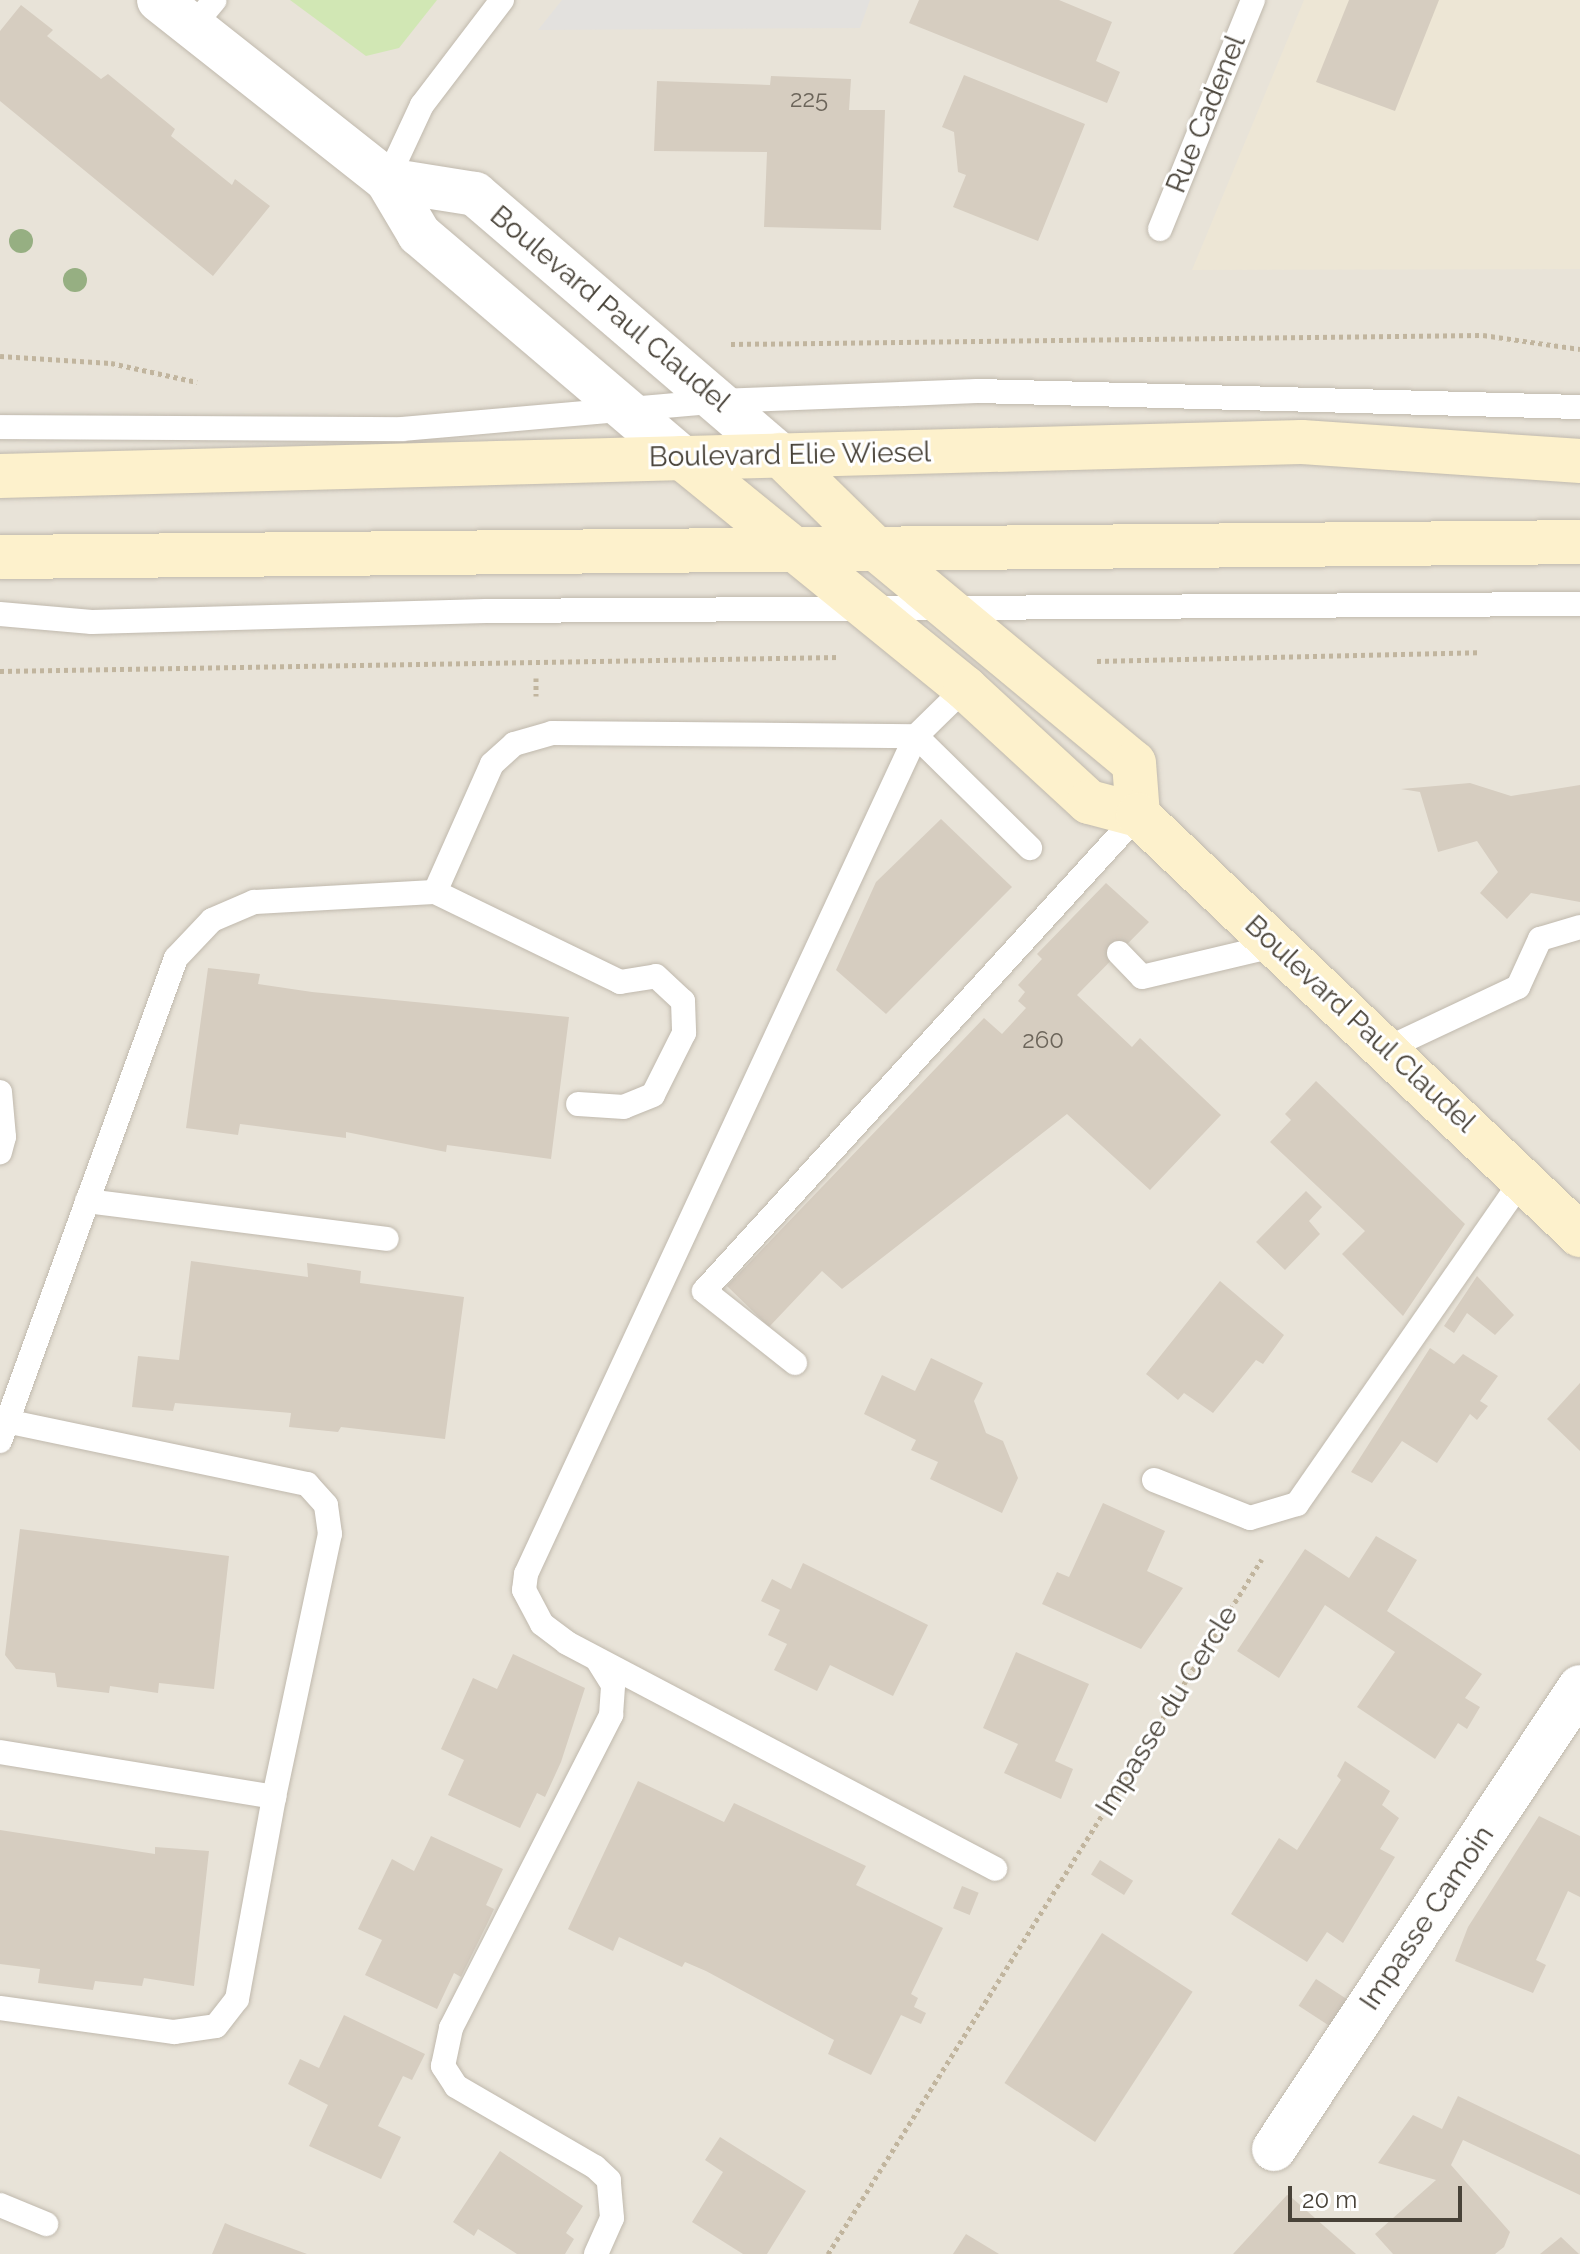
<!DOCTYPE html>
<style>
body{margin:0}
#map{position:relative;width:1580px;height:2254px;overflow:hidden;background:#f4f1ea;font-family:Raleway,sans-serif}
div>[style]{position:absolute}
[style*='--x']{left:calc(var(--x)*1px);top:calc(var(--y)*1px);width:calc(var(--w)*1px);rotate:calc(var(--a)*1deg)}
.residential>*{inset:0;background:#e8e3d8;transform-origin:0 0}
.education>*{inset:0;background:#ede6d5}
.green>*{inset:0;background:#d1e7b4}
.parking>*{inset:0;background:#e3e1de}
.building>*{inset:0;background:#d6cdc0;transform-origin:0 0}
.path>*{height:5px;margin-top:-2.5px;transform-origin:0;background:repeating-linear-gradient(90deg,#c1b59e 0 4px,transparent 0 8px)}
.roads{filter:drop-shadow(0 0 2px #c0b9ad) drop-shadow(0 0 2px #c0b9ad)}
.lane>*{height:24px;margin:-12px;padding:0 12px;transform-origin:12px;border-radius:12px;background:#fff}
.street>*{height:44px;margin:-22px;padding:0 22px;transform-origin:22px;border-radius:22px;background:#fff}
.secondary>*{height:44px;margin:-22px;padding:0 22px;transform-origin:22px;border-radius:22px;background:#fdf1cc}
.trees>*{width:24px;height:24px;margin:-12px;border-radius:50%;background:#96af82}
span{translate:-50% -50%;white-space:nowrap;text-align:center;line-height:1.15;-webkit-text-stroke:6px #fff;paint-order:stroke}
.number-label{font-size:24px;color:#6c655a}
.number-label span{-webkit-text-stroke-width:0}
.street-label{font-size:28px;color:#484238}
.scale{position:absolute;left:1288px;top:2186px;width:174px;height:36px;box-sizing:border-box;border:4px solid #484238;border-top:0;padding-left:10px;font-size:24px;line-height:28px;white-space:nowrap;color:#484238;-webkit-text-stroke:6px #fff;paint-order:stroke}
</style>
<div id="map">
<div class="residential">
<div style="left:0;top:0;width:1580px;height:2254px"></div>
</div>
<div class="education">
<div style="clip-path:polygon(1304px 0,1580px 0,1580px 269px,1192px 270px)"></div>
</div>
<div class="green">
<div style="clip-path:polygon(290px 0,437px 0,399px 48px,366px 56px)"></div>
</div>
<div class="parking">
<div style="clip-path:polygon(562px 0,870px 0,860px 28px,538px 30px)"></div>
</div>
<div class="building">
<div style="clip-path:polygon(919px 0,1059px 0,1112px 22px,1096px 61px,1120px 72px,1107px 103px,909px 23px)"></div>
<div style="clip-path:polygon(1349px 0,1439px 0,1395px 111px,1316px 82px)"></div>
<div style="clip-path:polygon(21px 5px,53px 30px,47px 36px,101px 79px,108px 74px,175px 129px,171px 136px,232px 185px,235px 179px,270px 206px,213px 276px,0 101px,0 31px)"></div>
<div style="clip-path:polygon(964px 75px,1085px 124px,1038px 241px,953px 207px,966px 175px,958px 172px,954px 132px,942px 127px)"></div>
<div style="clip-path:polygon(771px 76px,851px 79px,849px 110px,885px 110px,881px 230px,764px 227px,767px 152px,654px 151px,657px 81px,770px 85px)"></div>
<div style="clip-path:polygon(1470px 783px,1511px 796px,1580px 785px,1580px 902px,1531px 893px,1507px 919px,1480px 893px,1498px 872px,1477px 841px,1438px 852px,1420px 792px,1401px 789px)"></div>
<div style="clip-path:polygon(941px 819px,1012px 887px,886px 1014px,836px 970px,876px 882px)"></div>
<div style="clip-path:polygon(1106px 883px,1149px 922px,1077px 995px,1132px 1047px,1140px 1038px,1221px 1115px,1150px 1190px,1067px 1114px,842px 1289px,822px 1271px,769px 1327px,727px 1286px,984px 1018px,1002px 1034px,1026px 1008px,1018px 1001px,1025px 992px,1018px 985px,1042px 959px,1037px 954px)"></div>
<div style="clip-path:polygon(208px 968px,260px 974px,258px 984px,312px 992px,569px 1017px,551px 1159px,447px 1145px,446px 1152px,346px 1132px,346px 1138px,240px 1124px,238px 1135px,186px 1128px)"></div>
<div style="clip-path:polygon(1316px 1081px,1465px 1224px,1403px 1316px,1342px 1254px,1365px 1231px,1270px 1142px,1291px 1120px,1285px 1114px)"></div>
<div style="clip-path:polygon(1306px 1191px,1322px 1207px,1309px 1221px,1320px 1234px,1285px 1270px,1256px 1242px)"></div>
<div style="clip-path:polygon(191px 1261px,308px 1277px,307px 1263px,361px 1271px,360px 1283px,464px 1297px,445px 1439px,341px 1427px,338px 1432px,289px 1427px,291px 1413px,175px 1403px,173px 1411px,132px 1407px,138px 1356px,179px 1360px)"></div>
<div style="clip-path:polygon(1477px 1276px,1514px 1315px,1495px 1335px,1467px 1313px,1454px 1333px,1444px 1326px)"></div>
<div style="clip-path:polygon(1220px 1281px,1284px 1335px,1263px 1364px,1256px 1360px,1213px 1413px,1184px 1393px,1178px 1400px,1146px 1374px)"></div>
<div style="clip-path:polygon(1430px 1348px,1454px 1364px,1463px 1354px,1498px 1376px,1480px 1401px,1488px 1406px,1477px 1420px,1470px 1414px,1437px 1463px,1402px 1441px,1372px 1483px,1351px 1472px)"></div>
<div style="clip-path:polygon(931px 1358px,983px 1383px,974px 1401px,986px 1433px,1003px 1441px,1018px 1478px,1002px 1513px,930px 1479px,938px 1462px,911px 1450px,916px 1440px,864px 1414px,882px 1375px,915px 1391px)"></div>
<div style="clip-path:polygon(1580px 1383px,1580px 1451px,1547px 1419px)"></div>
<div style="clip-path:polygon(1103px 1503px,1165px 1531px,1147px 1571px,1183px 1588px,1141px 1649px,1042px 1604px,1057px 1572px,1069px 1577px)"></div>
<div style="clip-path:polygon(20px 1529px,229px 1556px,214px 1689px,159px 1683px,158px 1693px,110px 1686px,109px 1693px,57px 1687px,55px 1673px,16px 1669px,5px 1655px)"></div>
<div style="clip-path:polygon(1376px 1536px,1417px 1560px,1387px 1611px,1482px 1674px,1465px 1698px,1480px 1707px,1467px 1729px,1458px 1723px,1435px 1759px,1357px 1707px,1395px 1652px,1325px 1605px,1279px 1678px,1237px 1651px,1305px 1549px,1349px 1578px)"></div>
<div style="clip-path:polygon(803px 1563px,928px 1625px,893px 1696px,830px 1665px,817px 1691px,774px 1670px,787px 1644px,768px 1635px,780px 1610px,761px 1601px,772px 1579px,791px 1589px)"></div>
<div style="clip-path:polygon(1016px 1652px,1089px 1684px,1055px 1761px,1073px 1769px,1061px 1799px,1004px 1773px,1018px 1744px,983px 1728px)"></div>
<div style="clip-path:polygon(513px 1654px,585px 1688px,561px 1762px,545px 1797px,537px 1793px,520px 1828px,448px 1795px,464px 1760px,441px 1749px,473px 1678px,497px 1689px)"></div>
<div style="clip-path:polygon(1345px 1761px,1390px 1791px,1382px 1805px,1399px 1818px,1380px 1849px,1395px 1857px,1343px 1943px,1327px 1932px,1307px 1962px,1231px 1914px,1279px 1838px,1297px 1850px,1341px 1780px,1337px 1776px)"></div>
<div style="clip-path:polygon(638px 1781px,724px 1822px,734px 1803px,866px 1866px,856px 1885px,943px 1928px,911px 1994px,918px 1998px,914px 2007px,926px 2013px,921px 2024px,901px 2015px,871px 2075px,828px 2054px,834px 2040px,706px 1971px,685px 1962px,682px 1967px,619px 1937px,613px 1951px,568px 1929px)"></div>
<div style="clip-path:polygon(1539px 1816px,1580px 1836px,1580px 1897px,1568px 1891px,1536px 1960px,1546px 1965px,1533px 1993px,1455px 1961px,1468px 1927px)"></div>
<div style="clip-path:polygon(0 1830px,155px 1854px,155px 1847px,209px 1851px,194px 1986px,144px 1978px,142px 1986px,95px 1981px,93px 1990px,38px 1983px,40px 1969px,0 1964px)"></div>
<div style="clip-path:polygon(431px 1836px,503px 1869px,486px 1905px,494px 1909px,489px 1920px,461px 1977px,454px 1973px,437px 2009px,365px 1975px,382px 1940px,358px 1929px,392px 1859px,414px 1871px)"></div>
<div style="left:1100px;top:1860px;width:39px;height:17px;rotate:32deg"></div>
<div style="left:962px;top:1886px;width:18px;height:24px;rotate:22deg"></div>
<div style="left:1102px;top:1933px;width:108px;height:179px;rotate:33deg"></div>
<div style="left:1316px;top:1979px;width:38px;height:32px;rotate:33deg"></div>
<div style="clip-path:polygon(344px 2015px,425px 2054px,412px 2080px,403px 2076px,378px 2126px,401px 2137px,381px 2179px,309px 2146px,328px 2105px,288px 2084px,300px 2059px,319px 2068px)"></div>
<div style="clip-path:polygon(1458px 2096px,1580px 2155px,1580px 2195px,1463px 2140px,1451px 2165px,1510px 2232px,1504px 2247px,1495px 2254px,1393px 2254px,1375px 2234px,1436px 2180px,1378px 2163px,1413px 2115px,1442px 2129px)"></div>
<div style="clip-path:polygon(720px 2137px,806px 2191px,767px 2254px,743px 2254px,692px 2222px,723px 2172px,705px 2160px)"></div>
<div style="clip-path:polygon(500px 2151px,583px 2206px,566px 2233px,574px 2239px,565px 2254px,517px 2254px,478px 2229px,474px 2236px,453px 2222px)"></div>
<div style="clip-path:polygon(1287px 2195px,1291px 2197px,1356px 2254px,1233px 2254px)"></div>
<div style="clip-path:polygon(225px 2223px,234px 2227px,307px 2254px,212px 2254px)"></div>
<div style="clip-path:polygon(966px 2234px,999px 2254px,953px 2254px)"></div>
<div style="clip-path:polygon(1561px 2237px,1579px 2254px,1540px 2254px)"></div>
</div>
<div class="path">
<div style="--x:731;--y:344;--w:752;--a:-0.69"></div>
<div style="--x:1483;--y:335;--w:98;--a:8.2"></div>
<div style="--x:0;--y:356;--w:111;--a:3.6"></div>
<div style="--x:111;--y:363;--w:88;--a:12.5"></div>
<div style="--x:1097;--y:661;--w:382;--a:-1.3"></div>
<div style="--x:0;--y:671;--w:840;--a:-0.95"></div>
<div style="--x:536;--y:678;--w:18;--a:90"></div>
<div style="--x:828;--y:2254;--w:819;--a:-58.02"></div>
</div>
<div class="roads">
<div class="lane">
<div style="--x:192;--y:27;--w:35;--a:-50"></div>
<div style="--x:387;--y:180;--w:83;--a:-65"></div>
<div style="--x:422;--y:105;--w:132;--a:-52.7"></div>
<div style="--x:1160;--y:229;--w:247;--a:-67.9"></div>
<div style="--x:0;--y:427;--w:402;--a:0.3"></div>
<div style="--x:402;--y:429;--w:318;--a:-5"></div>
<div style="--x:719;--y:401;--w:258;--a:-2.2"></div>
<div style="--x:977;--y:391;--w:603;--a:1.52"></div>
<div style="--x:0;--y:614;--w:92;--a:5"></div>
<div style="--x:92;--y:622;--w:394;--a:-1.6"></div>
<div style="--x:486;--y:611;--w:1094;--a:-0.37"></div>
<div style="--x:965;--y:688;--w:69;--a:135.6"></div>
<div style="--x:916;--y:736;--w:160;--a:44.5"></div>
<div style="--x:435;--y:892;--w:206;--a:25.9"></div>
<div style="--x:620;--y:982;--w:36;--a:-9"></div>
<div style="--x:656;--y:976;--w:37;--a:43"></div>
<div style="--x:683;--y:1001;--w:32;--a:88"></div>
<div style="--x:684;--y:1033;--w:69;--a:116.6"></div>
<div style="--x:653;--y:1095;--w:31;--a:158"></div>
<div style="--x:624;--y:1107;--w:46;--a:-176.3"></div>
<div style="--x:1119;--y:953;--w:33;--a:46"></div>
<div style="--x:1142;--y:977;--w:139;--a:-13.3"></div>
<div style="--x:1386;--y:1049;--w:146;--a:-25.2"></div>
<div style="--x:1518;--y:987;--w:53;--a:-65.4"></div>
<div style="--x:1540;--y:939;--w:42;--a:-16.7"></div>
<div style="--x:0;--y:1092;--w:45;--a:84.9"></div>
<div style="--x:4;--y:1137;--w:16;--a:105"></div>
<div style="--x:87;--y:1201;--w:302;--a:7.2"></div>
<div style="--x:795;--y:1363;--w:116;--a:-141.6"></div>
<div style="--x:704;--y:1291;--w:644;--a:-47.64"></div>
<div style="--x:0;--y:1441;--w:514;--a:-69.98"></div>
<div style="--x:176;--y:958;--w:52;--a:-46.5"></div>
<div style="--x:212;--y:920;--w:46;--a:-23.2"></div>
<div style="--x:254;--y:902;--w:181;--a:-3.2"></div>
<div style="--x:435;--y:892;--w:140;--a:-66"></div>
<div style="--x:492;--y:764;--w:30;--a:-42"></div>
<div style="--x:514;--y:744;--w:40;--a:-16"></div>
<div style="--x:552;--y:733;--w:364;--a:0.5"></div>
<div style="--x:916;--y:736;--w:924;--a:114.96"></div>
<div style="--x:526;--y:1574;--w:16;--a:97"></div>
<div style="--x:524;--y:1590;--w:38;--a:62"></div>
<div style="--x:542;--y:1624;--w:31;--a:37"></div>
<div style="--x:567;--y:1643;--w:484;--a:27.8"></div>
<div style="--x:1154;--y:1480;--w:103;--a:21.6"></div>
<div style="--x:1250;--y:1518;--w:49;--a:-16.6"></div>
<div style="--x:1297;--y:1504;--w:396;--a:-55.2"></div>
<div style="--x:0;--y:1752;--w:278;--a:9.3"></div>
<div style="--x:274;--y:1797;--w:269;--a:-78"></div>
<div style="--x:330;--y:1534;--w:29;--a:-98"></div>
<div style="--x:326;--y:1505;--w:28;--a:-132"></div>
<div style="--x:307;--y:1484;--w:308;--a:-168.2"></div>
<div style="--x:0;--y:2008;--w:176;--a:7.9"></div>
<div style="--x:174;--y:2032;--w:42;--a:-8.1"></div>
<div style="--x:216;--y:2026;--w:34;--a:-52"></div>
<div style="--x:237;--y:1999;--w:205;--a:-79.6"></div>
<div style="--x:0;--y:2205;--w:50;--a:22.4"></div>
<div style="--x:596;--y:2254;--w:39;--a:-66"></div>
<div style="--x:612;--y:2218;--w:38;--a:-95"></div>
<div style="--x:609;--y:2180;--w:19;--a:-137"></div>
<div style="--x:595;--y:2167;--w:161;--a:-149.8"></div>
<div style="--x:456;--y:2086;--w:24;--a:-123"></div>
<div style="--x:443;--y:2066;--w:39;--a:-78"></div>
<div style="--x:451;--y:2028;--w:352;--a:-62.9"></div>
<div style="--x:611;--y:1715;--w:30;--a:-86"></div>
<div style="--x:613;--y:1685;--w:28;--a:-122"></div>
</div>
<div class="street">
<div style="--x:159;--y:0;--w:290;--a:38.3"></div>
<div style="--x:387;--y:180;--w:63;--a:59.3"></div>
<div style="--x:419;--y:234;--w:345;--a:40.4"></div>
<div style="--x:387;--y:180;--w:89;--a:9"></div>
<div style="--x:475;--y:194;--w:401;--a:40.6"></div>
<div style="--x:1274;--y:2149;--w:554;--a:-56.48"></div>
</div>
<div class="secondary">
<div style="--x:780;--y:455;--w:134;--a:44.4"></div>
<div style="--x:876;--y:549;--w:335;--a:39.7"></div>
<div style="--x:1134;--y:763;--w:52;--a:85.6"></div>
<div style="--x:682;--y:458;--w:365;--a:39.1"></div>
<div style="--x:965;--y:688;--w:168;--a:42.6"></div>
<div style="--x:1089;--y:802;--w:51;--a:14.9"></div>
<div style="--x:1138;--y:815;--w:610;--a:43.54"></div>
<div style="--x:0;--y:476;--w:1302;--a:-1.5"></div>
<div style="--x:1302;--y:442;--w:279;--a:3.9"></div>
<div style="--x:0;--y:557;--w:1580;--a:-0.54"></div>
</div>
</div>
<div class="trees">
<div style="left:21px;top:241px"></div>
<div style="left:75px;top:280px"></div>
</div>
<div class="number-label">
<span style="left:809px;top:99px">225</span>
<span style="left:1043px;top:1040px">260</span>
</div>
<div class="street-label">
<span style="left:1206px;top:114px;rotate:-68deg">Rue Cadenel</span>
<span style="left:610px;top:309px;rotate:40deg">Boulevard Paul Claudel</span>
<span style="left:790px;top:455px;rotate:-1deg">Boulevard Elie Wiesel</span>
<span style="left:1360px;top:1024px;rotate:43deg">Boulevard Paul Claudel</span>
<span style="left:1167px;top:1711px;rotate:-58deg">Impasse du Cercle</span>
<span style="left:1427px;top:1918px;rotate:-56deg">Impasse Camoin</span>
</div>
<div class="scale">20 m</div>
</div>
